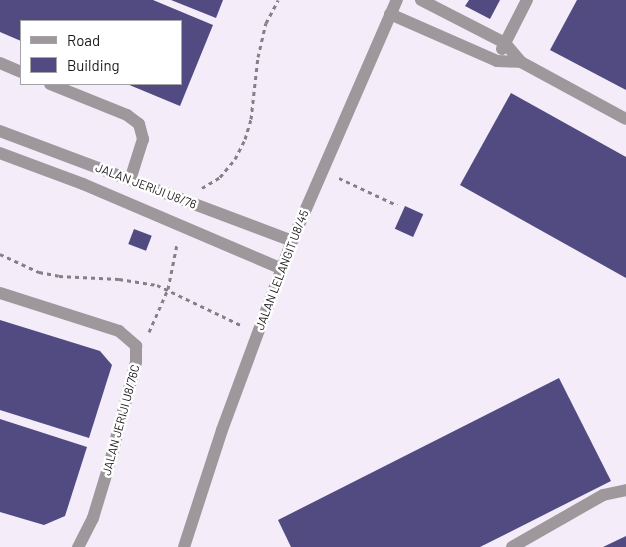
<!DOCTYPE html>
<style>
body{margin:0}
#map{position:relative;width:626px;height:547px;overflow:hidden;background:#f4ecf9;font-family:Barlow,sans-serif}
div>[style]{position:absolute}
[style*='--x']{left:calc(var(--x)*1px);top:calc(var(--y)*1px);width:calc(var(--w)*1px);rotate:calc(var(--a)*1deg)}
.building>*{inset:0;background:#514b82;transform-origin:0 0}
.path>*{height:3px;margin-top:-1.5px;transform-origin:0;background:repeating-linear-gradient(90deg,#858088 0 4px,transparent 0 8px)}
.minor>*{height:12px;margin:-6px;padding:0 6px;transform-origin:6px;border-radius:6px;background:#9e989c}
span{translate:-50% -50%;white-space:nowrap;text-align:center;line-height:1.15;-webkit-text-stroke:5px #fff;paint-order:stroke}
.street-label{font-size:12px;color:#1b181d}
.legend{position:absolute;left:20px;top:20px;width:162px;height:65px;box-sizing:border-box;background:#fff;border:1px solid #a4a3a5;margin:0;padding:6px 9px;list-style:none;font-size:15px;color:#1b181d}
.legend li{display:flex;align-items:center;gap:10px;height:25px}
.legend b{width:25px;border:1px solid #a4a3a5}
</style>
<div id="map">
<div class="building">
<div style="clip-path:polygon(0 0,153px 0,213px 25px,180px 106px,127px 84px,181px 84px,181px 21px,21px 21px,21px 41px,0 32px)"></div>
<div style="clip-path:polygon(171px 0,223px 0,216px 18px)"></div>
<div style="clip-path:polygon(469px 0,500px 0,490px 19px,465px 6px)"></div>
<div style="clip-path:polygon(577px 0,626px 0,626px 90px,550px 50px)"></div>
<div style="clip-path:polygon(511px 93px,626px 157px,626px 278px,460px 185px)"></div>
<div style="left:405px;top:206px;width:20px;height:25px;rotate:24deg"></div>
<div style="left:134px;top:229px;width:19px;height:16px;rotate:21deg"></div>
<div style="clip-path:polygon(0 320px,100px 351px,112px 365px,89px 438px,0 410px)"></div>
<div style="clip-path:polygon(559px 378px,611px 481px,480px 547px,291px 547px,278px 520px)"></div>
<div style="clip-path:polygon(0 419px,87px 447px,65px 516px,44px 525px,0 512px)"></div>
<div style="clip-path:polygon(626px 536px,626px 547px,603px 547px)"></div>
</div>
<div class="path">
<div style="--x:339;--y:178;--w:64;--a:25"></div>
<div style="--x:202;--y:188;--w:21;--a:-31"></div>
<div style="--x:220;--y:177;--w:23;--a:-50"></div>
<div style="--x:235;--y:159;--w:22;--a:-63"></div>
<div style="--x:245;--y:139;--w:21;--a:-73"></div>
<div style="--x:251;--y:119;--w:62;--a:-83.6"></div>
<div style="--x:258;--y:57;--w:35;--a:-77"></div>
<div style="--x:266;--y:23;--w:26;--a:-62"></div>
<div style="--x:0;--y:254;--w:43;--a:24.8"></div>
<div style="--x:39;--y:272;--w:20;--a:11"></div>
<div style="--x:59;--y:276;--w:60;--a:2.9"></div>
<div style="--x:119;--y:279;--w:38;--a:9"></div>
<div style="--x:157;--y:285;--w:93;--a:25.5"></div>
<div style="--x:149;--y:332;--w:47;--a:-66.2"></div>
<div style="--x:168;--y:289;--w:46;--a:-78.7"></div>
</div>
<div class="minor">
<div style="--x:421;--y:0;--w:94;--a:27.1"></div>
<div style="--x:505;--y:43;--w:25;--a:50"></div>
<div style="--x:521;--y:62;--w:119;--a:28.5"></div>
<div style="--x:390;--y:14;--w:117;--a:23.7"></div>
<div style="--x:497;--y:61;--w:24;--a:2"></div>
<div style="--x:502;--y:49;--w:55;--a:-63"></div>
<div style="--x:0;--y:63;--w:23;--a:23"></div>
<div style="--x:50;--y:84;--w:83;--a:21.9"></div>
<div style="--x:127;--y:115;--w:15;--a:37"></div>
<div style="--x:139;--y:124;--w:16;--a:75"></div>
<div style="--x:143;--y:139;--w:43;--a:107.6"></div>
<div style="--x:0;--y:131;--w:312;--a:20.6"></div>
<div style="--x:0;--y:153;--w:89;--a:20.5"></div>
<div style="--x:83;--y:184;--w:216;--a:23.1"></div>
<div style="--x:0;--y:293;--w:125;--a:17.7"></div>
<div style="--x:119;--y:331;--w:23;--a:41"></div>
<div style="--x:136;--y:346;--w:16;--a:90"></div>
<div style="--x:136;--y:362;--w:103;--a:104.6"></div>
<div style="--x:110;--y:462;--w:59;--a:106.9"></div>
<div style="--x:93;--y:518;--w:33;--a:117"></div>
<div style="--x:184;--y:547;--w:123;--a:-72"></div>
<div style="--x:222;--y:430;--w:202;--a:-69.7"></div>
<div style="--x:292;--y:241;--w:263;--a:-66.5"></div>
<div style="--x:512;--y:547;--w:105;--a:-29.7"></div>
<div style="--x:603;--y:495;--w:24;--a:-12"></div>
</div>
<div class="street-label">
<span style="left:146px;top:186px;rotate:21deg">JALAN JERIJI U8/76</span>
<span style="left:282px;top:270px;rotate:-69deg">JALAN LELANGIT U8/45</span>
<span style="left:121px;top:420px;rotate:-75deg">JALAN JERIJI U8/76C</span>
</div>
<ul class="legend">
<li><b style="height:6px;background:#9e989c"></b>Road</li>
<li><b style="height:14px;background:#514b82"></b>Building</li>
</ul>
</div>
